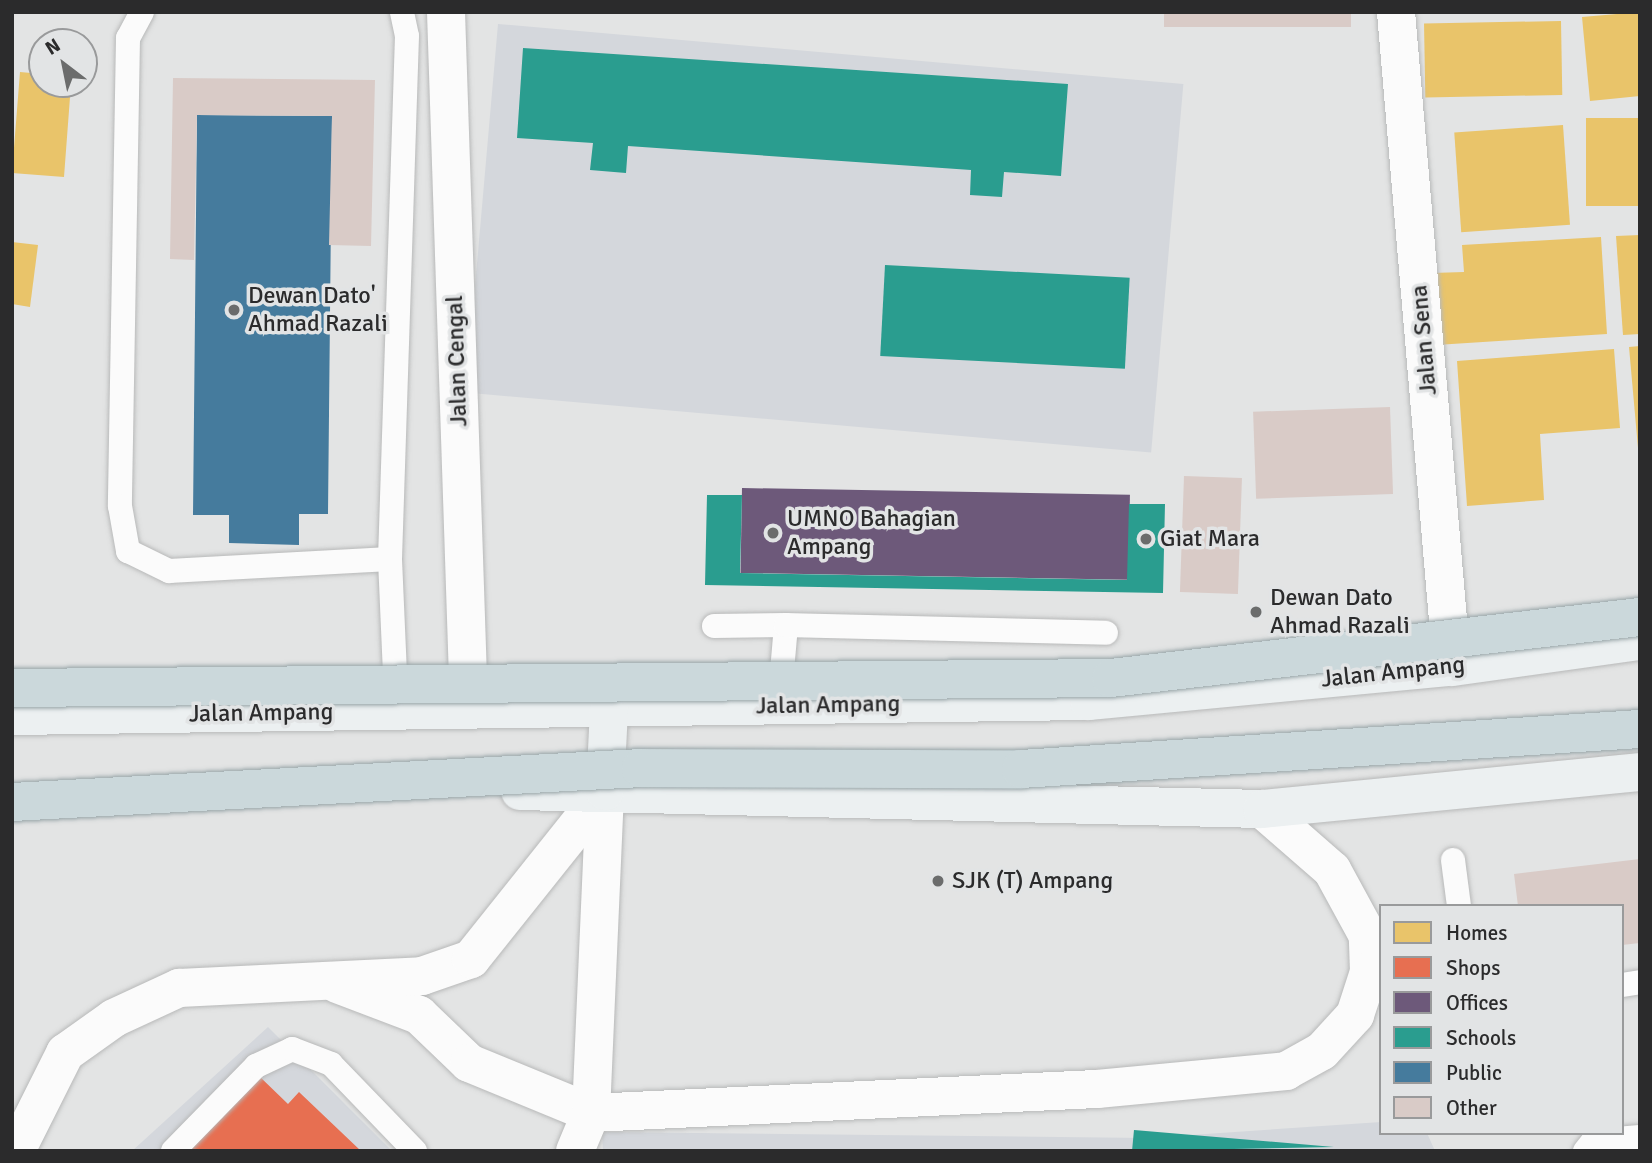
<!DOCTYPE html>
<style>
body{margin:0}
#map{position:relative;width:1652px;height:1163px;overflow:hidden;background:#e3e4e4;font-family:Signika,sans-serif}
div>[style]{position:absolute}
[style*='--x']{left:calc(var(--x)*1px);top:calc(var(--y)*1px);width:calc(var(--w)*1px);rotate:calc(var(--a)*1deg)}
.built>*{inset:0;background:#d4d7dc;transform-origin:0 0}
.homes>*{inset:0;background:#e9c46a;transform-origin:0 0}
.shops>*{inset:0;background:#e76f51}
.offices>*{inset:0;background:#6d597a;transform-origin:0 0}
.schools>*{inset:0;background:#2a9d8f;transform-origin:0 0}
.public>*{inset:0;background:#457b9d}
.building>*{inset:0;background:#d9cbc7;transform-origin:0 0}
.roads{filter:drop-shadow(0 0 2px #b8b9b9) drop-shadow(0 0 2px #b8b9b9)}
.lane>*{height:24px;margin:-12px;padding:0 12px;transform-origin:12px;border-radius:12px;background:#fbfbfb}
.street>*{height:38px;margin:-19px;padding:0 19px;transform-origin:19px;border-radius:19px;background:#fbfbfb}
.secondary>*{height:38px;margin:-19px;padding:0 19px;transform-origin:19px;border-radius:19px;background:#ecf0f1}
.bridges{filter:drop-shadow(0 0 2px #98a5a8) drop-shadow(0 0 2px #98a5a8)}
.highway-bridge>*{height:38px;margin:-19px;padding:0 19px;transform-origin:19px;border-radius:19px;background:#cbd8db}
.dots>*{width:19px;height:19px;translate:-50% -50%;box-sizing:border-box;border:4px solid #e2e4e5;border-radius:50%}
span{translate:-50% -50%;white-space:nowrap;text-align:center;line-height:1.15;-webkit-text-stroke:7px #e2e4e5;paint-order:stroke}
.poi-label{font-size:24px;color:#2b2b2c}
.left{translate:0 -50%;text-align:left}
.street-label{font-size:24px;color:#2b2b2c}
.frame{position:absolute;inset:0;border:14px solid #2b2b2c;pointer-events:none}
.legend{position:absolute;left:1379px;top:904px;width:245px;height:231px;box-sizing:border-box;background:#e2e4e5;border:2px solid #999a9b;margin:0;padding:9px 12px;list-style:none;font-size:21px;color:#2b2b2c}
.legend li{display:flex;align-items:center;gap:14px;height:35px}
.legend b{width:35px;border:2px solid #999a9b}
.north{position:absolute;left:28px;top:28px;width:70px;height:70px;box-sizing:border-box;background:#e2e4e5;border:2px solid #999a9b;border-radius:50%;rotate:328deg;font-size:19px;font-weight:700;line-height:28px;text-align:center;color:#2b2b2c}
.north::after{content:'';display:block;margin:auto;width:24px;height:32px;background:#6b6c6c;clip-path:polygon(50% 0,100% 100%,50% 72%,0 100%)}
</style>
<div id="map">
<div class="built">
<div style="left:498px;top:24px;width:688px;height:370px;rotate:5deg"></div>
<div style="clip-path:polygon(268px 1027px,392px 1151px,132px 1151px)"></div>
<div style="clip-path:polygon(1381px 1122px,1381px 1133px,1427px 1133px,1435px 1151px,603px 1151px,602px 1132px,1146px 1138px)"></div>
</div>
<div class="homes">
<div style="clip-path:polygon(1640px 12px,1640px 96px,1590px 101px,1582px 17px)"></div>
<div style="left:1561px;top:21px;width:74px;height:137px;rotate:89deg"></div>
<div style="clip-path:polygon(20px 72px,42px 74px,42px 84px,71px 84px,64px 177px,12px 173px)"></div>
<div style="left:1640px;top:118px;width:88px;height:54px;rotate:90deg"></div>
<div style="left:1563px;top:125px;width:100px;height:109px;rotate:86deg"></div>
<div style="clip-path:polygon(1640px 235px,1640px 334px,1623px 335px,1616px 236px)"></div>
<div style="clip-path:polygon(1601px 237px,1607px 334px,1436px 345px,1432px 273px,1464px 272px,1462px 245px)"></div>
<div style="clip-path:polygon(12px 242px,38px 245px,30px 307px,12px 304px)"></div>
<div style="clip-path:polygon(1640px 346px,1640px 448px,1638px 448px,1629px 347px)"></div>
<div style="clip-path:polygon(1614px 349px,1620px 428px,1540px 434px,1544px 500px,1467px 506px,1457px 361px)"></div>
</div>
<div class="shops">
<div style="clip-path:polygon(258px 1075px,288px 1104px,299px 1092px,361px 1151px,183px 1151px)"></div>
</div>
<div class="offices">
<div style="left:742px;top:488px;width:388px;height:85px;rotate:1deg"></div>
</div>
<div class="schools">
<div style="clip-path:polygon(523px 48px,1068px 84px,1061px 176px,1004px 172px,1002px 197px,970px 195px,971px 170px,628px 146px,626px 173px,590px 170px,593px 143px,517px 138px)"></div>
<div style="left:885px;top:265px;width:245px;height:91px;rotate:3deg"></div>
<div style="clip-path:polygon(707px 495px,742px 495px,740px 573px,1127px 580px,1129px 504px,1165px 504px,1163px 593px,705px 585px)"></div>
<div style="clip-path:polygon(1134px 1130px,1334px 1147px,1132px 1151px)"></div>
</div>
<div class="public">
<div style="clip-path:polygon(197px 115px,332px 116px,328px 514px,299px 514px,299px 545px,229px 543px,229px 515px,193px 515px)"></div>
</div>
<div class="building">
<div style="left:1164px;top:12px;width:187px;height:15px"></div>
<div style="clip-path:polygon(173px 78px,375px 80px,371px 246px,329px 245px,332px 116px,197px 115px,194px 260px,170px 259px)"></div>
<div style="left:1390px;top:407px;width:87px;height:137px;rotate:88deg"></div>
<div style="left:1184px;top:476px;width:58px;height:116px;rotate:2deg"></div>
<div style="clip-path:polygon(1640px 859px,1640px 943px,1622px 945px,1622px 906px,1518px 906px,1514px 874px)"></div>
</div>
<div class="roads">
<div class="lane">
<div style="--x:142;--y:12;--w:30;--a:118"></div>
<div style="--x:128;--y:38;--w:468;--a:91"></div>
<div style="--x:120;--y:506;--w:46;--a:79.9"></div>
<div style="--x:128;--y:551;--w:46;--a:26"></div>
<div style="--x:169;--y:571;--w:221;--a:-3.1"></div>
<div style="--x:714;--y:626;--w:72;--a:-0.8"></div>
<div style="--x:780;--y:694;--w:69;--a:-85"></div>
<div style="--x:786;--y:625;--w:320;--a:1.4"></div>
<div style="--x:396;--y:697;--w:138;--a:-92.5"></div>
<div style="--x:390;--y:559;--w:523;--a:-88.14"></div>
<div style="--x:407;--y:36;--w:25;--a:-102"></div>
<div style="--x:1453;--y:860;--w:46;--a:82.6"></div>
<div style="--x:1622;--y:985;--w:18;--a:-9"></div>
<div style="--x:173;--y:1151;--w:119;--a:-45.7"></div>
<div style="--x:256;--y:1066;--w:40;--a:-25"></div>
<div style="--x:292;--y:1049;--w:42;--a:21"></div>
<div style="--x:331;--y:1064;--w:121;--a:46"></div>
<div style="--x:1585;--y:1151;--w:13;--a:-51"></div>
<div style="--x:1593;--y:1141;--w:47;--a:-4.9"></div>
</div>
<div class="street">
<div style="--x:446;--y:12;--w:697;--a:88.11"></div>
<div style="--x:1396;--y:12;--w:657;--a:85.11"></div>
<div style="--x:337;--y:984;--w:88;--a:20.7"></div>
<div style="--x:419;--y:1015;--w:69;--a:43.8"></div>
<div style="--x:469;--y:1063;--w:132;--a:22.3"></div>
<div style="--x:591;--y:1113;--w:507;--a:-2.72"></div>
<div style="--x:1097;--y:1089;--w:190;--a:-5.4"></div>
<div style="--x:1286;--y:1071;--w:41;--a:-29.1"></div>
<div style="--x:1322;--y:1051;--w:49;--a:-47.5"></div>
<div style="--x:1355;--y:1015;--w:45;--a:-72"></div>
<div style="--x:1369;--y:972;--w:36;--a:-92"></div>
<div style="--x:1368;--y:936;--w:75;--a:-118.6"></div>
<div style="--x:1332;--y:870;--w:93;--a:-138.9"></div>
<div style="--x:16;--y:1151;--w:110;--a:-63.4"></div>
<div style="--x:65;--y:1053;--w:60;--a:-35.5"></div>
<div style="--x:114;--y:1018;--w:72;--a:-24.8"></div>
<div style="--x:179;--y:988;--w:243;--a:-2.8"></div>
<div style="--x:422;--y:976;--w:52;--a:-19.1"></div>
<div style="--x:471;--y:959;--w:215;--a:-51.4"></div>
<div style="--x:575;--y:1151;--w:41;--a:-67.2"></div>
<div style="--x:591;--y:1113;--w:322;--a:-87.5"></div>
</div>
<div class="secondary">
<div style="--x:12;--y:716;--w:1077;--a:-0.8"></div>
<div style="--x:1089;--y:701;--w:365;--a:-5.4"></div>
<div style="--x:1452;--y:667;--w:190;--a:-7.9"></div>
<div style="--x:520;--y:791;--w:742;--a:1.39"></div>
<div style="--x:1262;--y:809;--w:380;--a:-5.6"></div>
<div style="--x:605;--y:791;--w:83;--a:-87.2"></div>
</div>
</div>
<div class="bridges">
<div class="highway-bridge">
<div style="--x:12;--y:688;--w:1099;--a:-0.52"></div>
<div style="--x:1111;--y:678;--w:533;--a:-6.58"></div>
<div style="--x:12;--y:802;--w:630;--a:-3.09"></div>
<div style="--x:641;--y:768;--w:380;--a:0.2"></div>
<div style="--x:1021;--y:769;--w:620;--a:-3.7"></div>
</div>
</div>
<div class="dots">
<div style="left:234px;top:310px;background:#6b6c6c"></div>
<div style="left:773px;top:533px;background:#6b6c6c"></div>
<div style="left:1146px;top:539px;background:#6b6c6c"></div>
<div style="left:1256px;top:612px;background:#6b6c6c"></div>
<div style="left:938px;top:881px;background:#6b6c6c"></div>
</div>
<div class="poi-label">
<span class="left" style="left:248px;top:310px">Dewan Dato'<br>Ahmad Razali</span>
<span class="left" style="left:787px;top:533px">UMNO Bahagian<br>Ampang</span>
<span class="left" style="left:1160px;top:539px">Giat Mara</span>
<span class="left" style="left:1270px;top:612px">Dewan Dato<br>Ahmad Razali</span>
<span class="left" style="left:952px;top:881px">SJK (T) Ampang</span>
</div>
<div class="street-label">
<span style="left:1424px;top:340px;rotate:-95deg">Jalan Sena</span>
<span style="left:457px;top:361px;rotate:-92deg">Jalan Cengal</span>
<span style="left:1393px;top:672px;rotate:-6deg">Jalan Ampang</span>
<span style="left:828px;top:705px;rotate:-1deg">Jalan Ampang</span>
<span style="left:261px;top:713px;rotate:-1deg">Jalan Ampang</span>
</div>
<div class="frame"></div>
<ul class="legend">
<li><b style="height:19px;background:#e9c46a"></b>Homes</li>
<li><b style="height:19px;background:#e76f51"></b>Shops</li>
<li><b style="height:19px;background:#6d597a"></b>Offices</li>
<li><b style="height:19px;background:#2a9d8f"></b>Schools</li>
<li><b style="height:19px;background:#457b9d"></b>Public</li>
<li><b style="height:19px;background:#d9cbc7"></b>Other</li>
</ul>
<div class="north">N</div>
</div>
